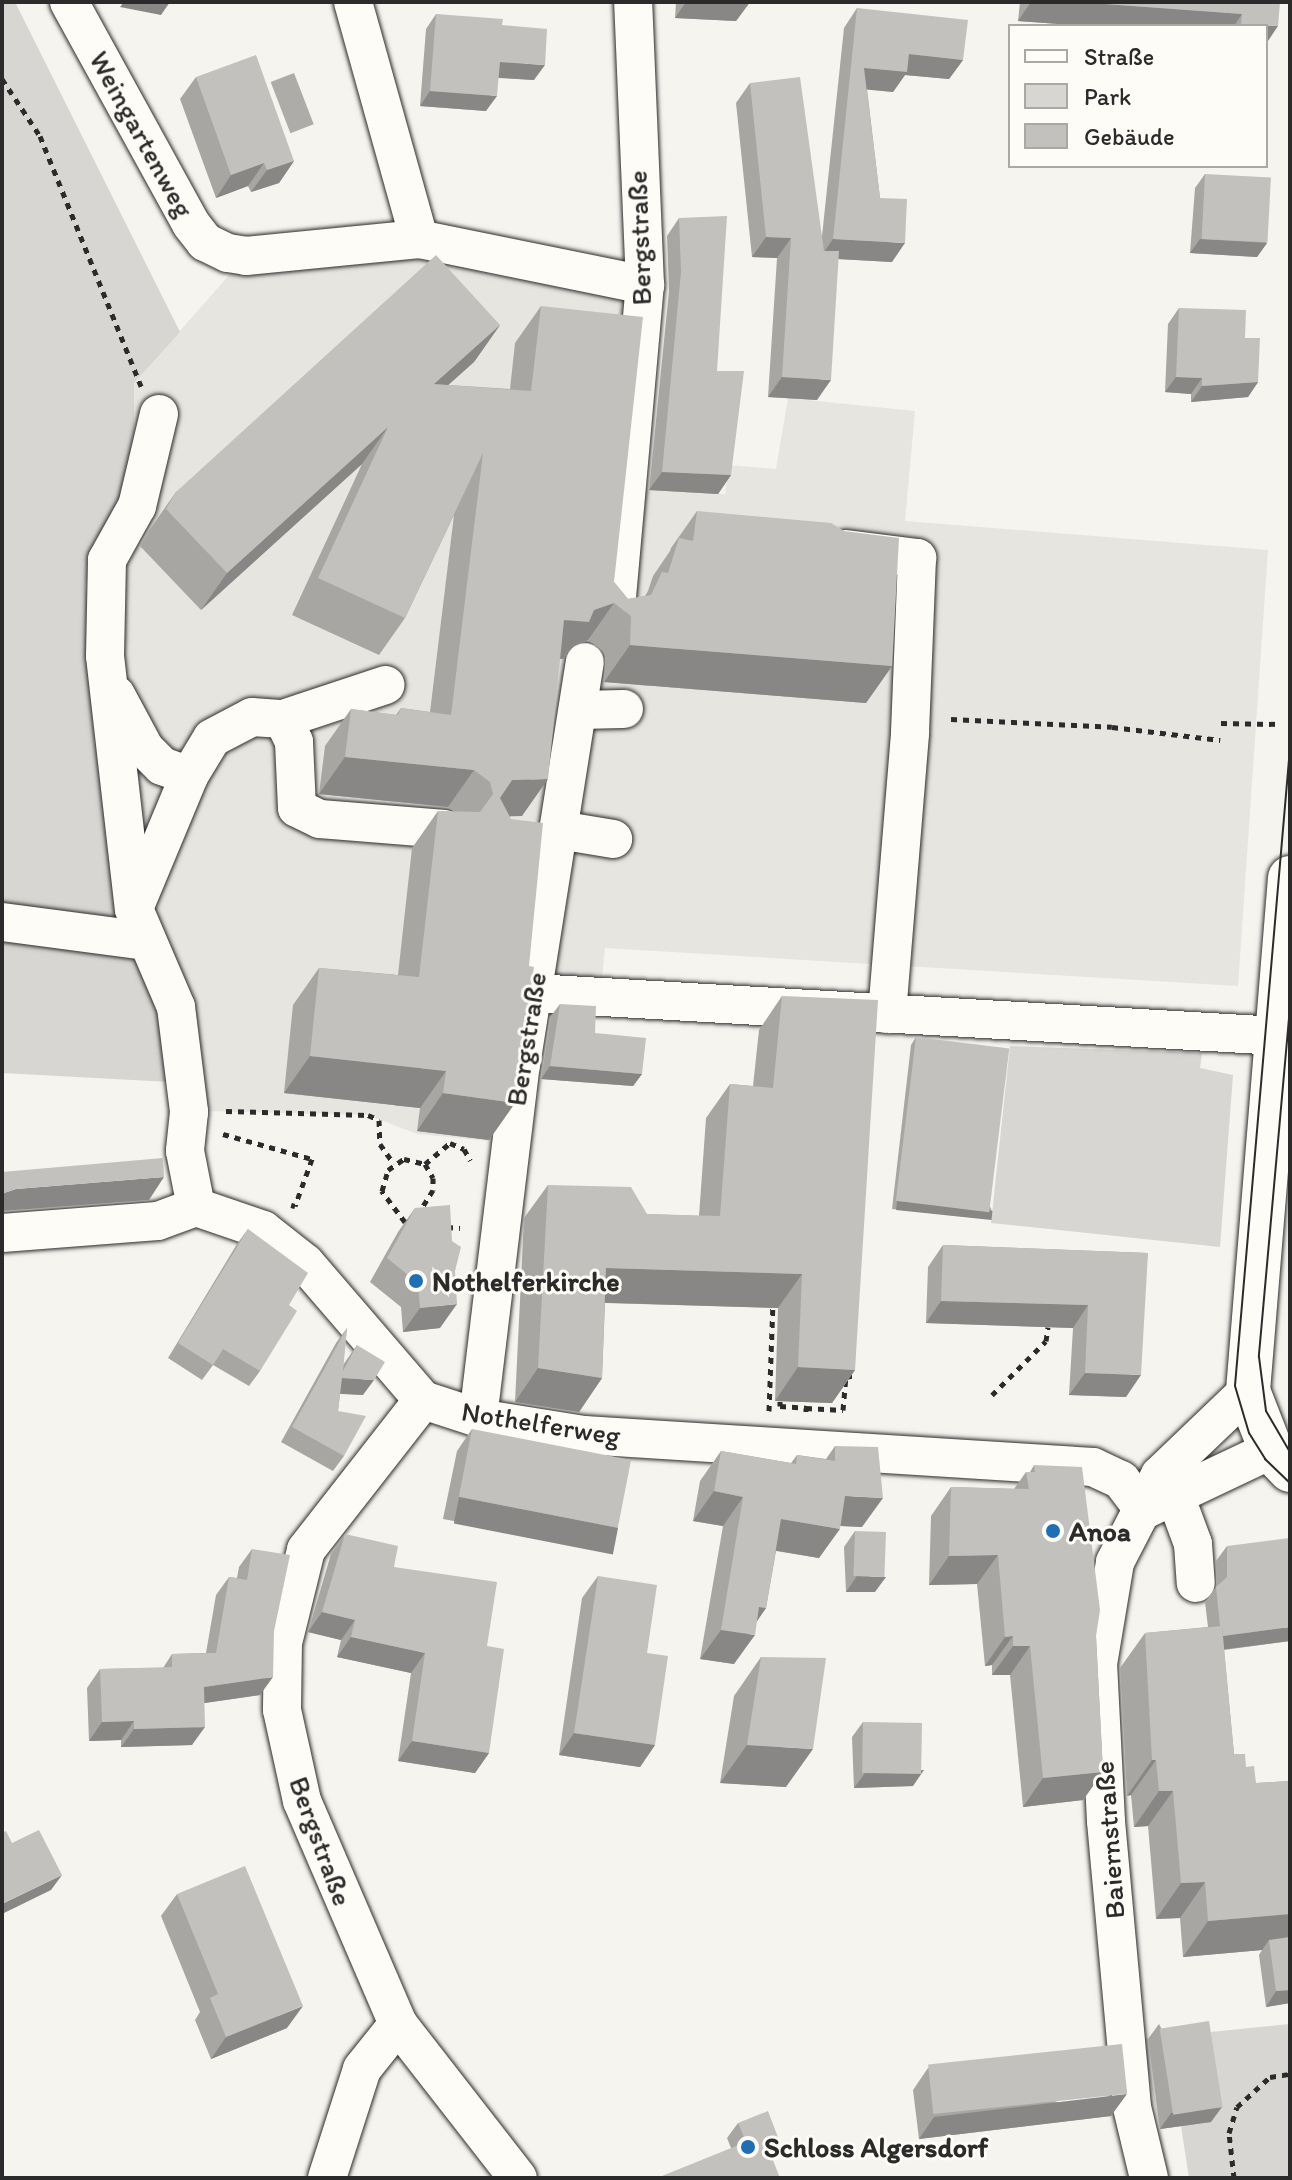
<!DOCTYPE html>
<meta charset="utf-8">
<style>
body{margin:0}
#map{position:relative;width:1292px;height:2180px;overflow:hidden;background:#f5f4ef;font-family:Itim,sans-serif}
div>[style]{position:absolute}
[style*='--x']{left:calc(var(--x)*1px);top:calc(var(--y)*1px);width:calc(var(--w)*1px);rotate:calc(var(--a)*1deg)}
.built>*{inset:0;background:#e6e5e0}
.green>*{inset:0;background:#d7d6d2}
.water>*{inset:0;background:#adaca9;transform-origin:0 0}
.path>*{height:5px;margin-top:-2.5px;transform-origin:0;background:repeating-linear-gradient(90deg,#2b2b2b 0 6px,transparent 0 12px)}
.roads{filter:drop-shadow(0 0 2px #2b2b2b) drop-shadow(0 0 2px #2b2b2b)}
.minor>*{height:38px;margin:-19px;padding:0 19px;transform-origin:19px;border-radius:19px;background:#fdfcf7}
.major>*{height:44px;margin:-22px;padding:0 22px;transform-origin:22px;border-radius:22px;background:#fdfcf7}
.tram>*{height:2px;margin:-1px;padding:0 1px;transform-origin:1px;border-radius:1px;background:#2b2b2b}
.wall>*{inset:0;background:#a7a6a3}
.shaded-wall>*{inset:0;background:#888785;transform-origin:0 0}
.building>*{inset:0;background:#c2c1be;transform-origin:0 0}
.dots>*{width:22px;height:22px;translate:-50% -50%;box-sizing:border-box;border:4px solid #fdfcf7;border-radius:50%}
span{translate:-50% -50%;white-space:nowrap;text-align:center;line-height:1.15;-webkit-text-stroke:6px #fdfcf7;paint-order:stroke}
.street-label{font-size:28px;color:#2b2b2b}
.poi-label{font-size:28px;color:#2b2b2b;font-weight:700}
.left{translate:0 -50%;text-align:left}
.frame{position:absolute;inset:0;border:4px solid #2b2b2b;pointer-events:none}
.legend{position:absolute;left:1008px;top:24px;width:260px;height:144px;box-sizing:border-box;background:#fdfcf7;border:2px solid #a9a8a5;margin:0;padding:10px 14px;list-style:none;font-size:24px;color:#2b2b2b}
.legend li{display:flex;align-items:center;gap:16px;height:40px}
.legend b{width:40px;border:2px solid #a9a8a5}
</style>
<div id="map">
<div class="built">
<div style="clip-path:polygon(357px 244px,645px 285px,625px 488px,725px 494px,729px 465px,776px 469px,788px 398px,915px 411px,905px 521px,1268px 550px,1238px 986px,605px 948px,600px 997px,533px 993px,511px 1143px,417px 1134px,368px 1115px,203px 1111px,170px 1082px,157px 1008px,116px 899px,85px 584px,134px 486px,134px 383px,246px 256px)"></div>
</div>
<div class="green">
<div style="clip-path:polygon(2px 2px,15px 2px,180px 332px,134px 383px,134px 486px,85px 584px,116px 899px,157px 1008px,170px 1082px,2px 1073px)"></div>
<div style="clip-path:polygon(1010px 1046px,1202px 1053px,1200px 1068px,1233px 1075px,1220px 1247px,991px 1223px)"></div>
<div style="clip-path:polygon(1290px 2024px,1290px 2178px,1189px 2178px,1181px 2126px,1160px 2129px,1142px 2039px)"></div>
</div>
<div class="water">
<div style="left:294px;top:73px;width:55px;height:25px;rotate:69deg"></div>
</div>
<div class="path">
<div style="--x:2;--y:79;--w:69;--a:56.3"></div>
<div style="--x:40;--y:136;--w:270;--a:68"></div>
<div style="--x:951;--y:719;--w:161;--a:2.8"></div>
<div style="--x:1112;--y:727;--w:109;--a:6.9"></div>
<div style="--x:1221;--y:723;--w:59;--a:1"></div>
<div style="--x:226;--y:1111;--w:142;--a:1.6"></div>
<div style="--x:368;--y:1115;--w:12;--a:24"></div>
<div style="--x:379;--y:1120;--w:24;--a:88"></div>
<div style="--x:380;--y:1144;--w:24;--a:55"></div>
<div style="--x:223;--y:1134;--w:92;--a:15.7"></div>
<div style="--x:312;--y:1159;--w:50;--a:109.9"></div>
<div style="--x:295;--y:1206;--w:4;--a:-166"></div>
<div style="--x:425;--y:1164;--w:33;--a:-40"></div>
<div style="--x:450;--y:1143;--w:15;--a:23"></div>
<div style="--x:464;--y:1149;--w:13;--a:61"></div>
<div style="--x:411;--y:1221;--w:6;--a:171"></div>
<div style="--x:405;--y:1222;--w:39;--a:-127"></div>
<div style="--x:382;--y:1191;--w:22;--a:-74"></div>
<div style="--x:388;--y:1170;--w:19;--a:-35"></div>
<div style="--x:404;--y:1159;--w:22;--a:13"></div>
<div style="--x:425;--y:1164;--w:16;--a:60"></div>
<div style="--x:433;--y:1178;--w:12;--a:90"></div>
<div style="--x:433;--y:1190;--w:25;--a:122"></div>
<div style="--x:447;--y:1227;--w:13;--a:4"></div>
<div style="--x:992;--y:1395;--w:76;--a:-45"></div>
<div style="--x:1046;--y:1341;--w:14;--a:-82"></div>
<div style="--x:780;--y:1401;--w:5;--a:90"></div>
<div style="--x:780;--y:1406;--w:26;--a:4"></div>
<div style="--x:769;--y:1411;--w:110;--a:-87.9"></div>
<div style="--x:806;--y:1412;--w:4;--a:-90"></div>
<div style="--x:806;--y:1408;--w:37;--a:3"></div>
<div style="--x:843;--y:1410;--w:33;--a:-85"></div>
<div style="--x:846;--y:1377;--w:9;--a:-13"></div>
<div style="--x:1234;--y:2178;--w:45;--a:-96.3"></div>
<div style="--x:1229;--y:2133;--w:27;--a:-73"></div>
<div style="--x:1237;--y:2107;--w:45;--a:-42.3"></div>
<div style="--x:1270;--y:2077;--w:20;--a:-9"></div>
</div>
<div class="roads">
<div class="minor">
<div style="--x:69;--y:2;--w:253;--a:61.2"></div>
<div style="--x:191;--y:224;--w:23;--a:52"></div>
<div style="--x:205;--y:242;--w:25;--a:26"></div>
<div style="--x:228;--y:253;--w:18;--a:9"></div>
<div style="--x:246;--y:256;--w:174;--a:-5.6"></div>
<div style="--x:419;--y:239;--w:231;--a:11.5"></div>
<div style="--x:353;--y:2;--w:246;--a:74.4"></div>
<div style="--x:159;--y:414;--w:95;--a:103.4"></div>
<div style="--x:137;--y:506;--w:62;--a:119.1"></div>
<div style="--x:107;--y:560;--w:96;--a:91.2"></div>
<div style="--x:105;--y:656;--w:255;--a:83.5"></div>
<div style="--x:134;--y:909;--w:107;--a:66.8"></div>
<div style="--x:176;--y:1007;--w:106;--a:82.9"></div>
<div style="--x:189;--y:1112;--w:39;--a:96"></div>
<div style="--x:185;--y:1151;--w:57;--a:78.9"></div>
<div style="--x:846;--y:549;--w:72;--a:7.2"></div>
<div style="--x:917;--y:558;--w:176;--a:92.3"></div>
<div style="--x:910;--y:734;--w:281;--a:94.7"></div>
<div style="--x:610;--y:616;--w:20;--a:-70"></div>
<div style="--x:617;--y:597;--w:313;--a:-84.9"></div>
<div style="--x:645;--y:285;--w:283;--a:-92.4"></div>
<div style="--x:116;--y:695;--w:61;--a:61.8"></div>
<div style="--x:145;--y:749;--w:24;--a:45"></div>
<div style="--x:162;--y:766;--w:29;--a:20"></div>
<div style="--x:579;--y:710;--w:45;--a:-1.3"></div>
<div style="--x:283;--y:719;--w:25;--a:64"></div>
<div style="--x:294;--y:742;--w:66;--a:87.4"></div>
<div style="--x:297;--y:808;--w:25;--a:26"></div>
<div style="--x:320;--y:819;--w:125;--a:4.6"></div>
<div style="--x:559;--y:830;--w:55;--a:9.5"></div>
<div style="--x:135;--y:906;--w:141;--a:-67.4"></div>
<div style="--x:189;--y:776;--w:44;--a:-58.8"></div>
<div style="--x:212;--y:738;--w:45;--a:-27.7"></div>
<div style="--x:252;--y:717;--w:31;--a:4"></div>
<div style="--x:283;--y:719;--w:108;--a:-18.4"></div>
<div style="--x:2;--y:922;--w:145;--a:7.5"></div>
<div style="--x:533;--y:993;--w:747;--a:3.3"></div>
<div style="--x:2;--y:1233;--w:156;--a:-4.4"></div>
<div style="--x:158;--y:1221;--w:40;--a:-20.2"></div>
<div style="--x:196;--y:1207;--w:71;--a:18.9"></div>
<div style="--x:263;--y:1230;--w:53;--a:38.2"></div>
<div style="--x:305;--y:1263;--w:181;--a:49.3"></div>
<div style="--x:423;--y:1400;--w:58;--a:18.1"></div>
<div style="--x:478;--y:1418;--w:107;--a:9.1"></div>
<div style="--x:584;--y:1435;--w:510;--a:3.6"></div>
<div style="--x:1093;--y:1467;--w:31;--a:25"></div>
<div style="--x:1121;--y:1480;--w:38;--a:53"></div>
<div style="--x:423;--y:1400;--w:190;--a:128"></div>
<div style="--x:306;--y:1550;--w:96;--a:103.9"></div>
<div style="--x:283;--y:1643;--w:67;--a:90.9"></div>
<div style="--x:282;--y:1710;--w:93;--a:77.6"></div>
<div style="--x:302;--y:1801;--w:243;--a:66.7"></div>
<div style="--x:398;--y:2024;--w:195;--a:52.1"></div>
<div style="--x:478;--y:1418;--w:356;--a:-83.1"></div>
<div style="--x:521;--y:1065;--w:408;--a:-81"></div>
<div style="--x:1176;--y:1498;--w:49;--a:69.7"></div>
<div style="--x:1193;--y:1544;--w:39;--a:86"></div>
<div style="--x:1144;--y:1510;--w:140;--a:-25.3"></div>
<div style="--x:327;--y:2178;--w:114;--a:-72.2"></div>
<div style="--x:362;--y:2069;--w:58;--a:-51.3"></div>
<div style="--x:1149;--y:2178;--w:73;--a:-103.5"></div>
<div style="--x:1132;--y:2107;--w:287;--a:-95.2"></div>
<div style="--x:1106;--y:1821;--w:157;--a:-92.9"></div>
<div style="--x:1098;--y:1664;--w:103;--a:-80.5"></div>
<div style="--x:1115;--y:1562;--w:98;--a:-62.7"></div>
<div style="--x:1160;--y:1475;--w:122;--a:-43.7"></div>
</div>
<div class="major">
<div style="--x:1290;--y:878;--w:515;--a:94.68"></div>
<div style="--x:1248;--y:1391;--w:63;--a:68.7"></div>
<div style="--x:1271;--y:1450;--w:28;--a:46"></div>
</div>
</div>
<div class="tram">
<div style="--x:1290;--y:748;--w:640;--a:94.93"></div>
<div style="--x:1235;--y:1386;--w:49;--a:73.4"></div>
<div style="--x:1249;--y:1433;--w:31;--a:58"></div>
<div style="--x:1265;--y:1459;--w:35;--a:44"></div>
<div style="--x:1290;--y:1007;--w:351;--a:95.1"></div>
<div style="--x:1259;--y:1357;--w:54;--a:82.6"></div>
<div style="--x:1266;--y:1411;--w:48;--a:59.7"></div>
</div>
<div class="wall">
<div style="clip-path:polygon(676px 2px,750px 2px,736px 21px,675px 18px)"></div>
<div style="clip-path:polygon(1020px 2px,1280px 2px,1266px 26px,1086px 26px,1018px 21px)"></div>
<div style="clip-path:polygon(857px 8px,963px 60px,949px 79px,905px 75px,893px 92px,867px 89px,880px 198px,892px 262px,838px 259px,817px 400px,768px 397px,777px 258px,752px 257px,736px 103px,750px 83px,822px 236px,844px 28px)"></div>
<div style="clip-path:polygon(436px 14px,502px 25px,534px 80px,498px 78px,486px 111px,420px 106px,426px 29px)"></div>
<div style="clip-path:polygon(196px 77px,294px 161px,279px 183px,251px 192px,248px 186px,216px 198px,180px 99px)"></div>
<div style="clip-path:polygon(1205px 174px,1267px 243px,1257px 257px,1190px 253px,1195px 188px)"></div>
<div style="clip-path:polygon(679px 218px,717px 371px,731px 475px,718px 494px,649px 490px,669px 291px,667px 236px)"></div>
<div style="clip-path:polygon(541px 306px,614px 582px,628px 599px,645px 596px,648px 591px,653px 576px,670px 551px,671px 548px,697px 511px,892px 666px,866px 703px,604px 682px,605px 653px,588px 640px,573px 646px,563px 659px,560px 659px,522px 816px,510px 816px,515px 1103px,489px 1140px,417px 1131px,420px 1108px,284px 1093px,293px 1005px,319px 968px,398px 975px,412px 848px,438px 811px,454px 812px,448px 807px,319px 794px,325px 746px,351px 709px,396px 715px,401px 708px,430px 712px,454px 515px,405px 618px,379px 655px,292px 615px,362px 464px,201px 610px,140px 546px,150px 529px,176px 492px,500px 325px,474px 362px,448px 385px,510px 389px,515px 343px)"></div>
<div style="clip-path:polygon(1179px 308px,1245px 338px,1258px 382px,1248px 397px,1191px 402px,1191px 394px,1165px 392px,1168px 324px)"></div>
<div style="clip-path:polygon(782px 996px,855px 1370px,832px 1403px,775px 1401px,778px 1308px,605px 1303px,602px 1378px,579px 1412px,515px 1402px,524px 1218px,548px 1185px,647px 1214px,699px 1216px,706px 1118px,730px 1084px,753px 1086px,759px 1030px)"></div>
<div style="clip-path:polygon(560px 1004px,595px 1033px,642px 1074px,633px 1086px,541px 1079px,551px 1016px)"></div>
<div style="clip-path:polygon(916px 1037px,992px 1211px,987px 1219px,892px 1209px,911px 1045px)"></div>
<div style="clip-path:polygon(415px 1208px,440px 1328px,403px 1332px,401px 1307px,370px 1282px,398px 1232px)"></div>
<div style="clip-path:polygon(248px 1229px,289px 1305px,260px 1371px,249px 1386px,213px 1365px,202px 1380px,168px 1358px,237px 1244px)"></div>
<div style="clip-path:polygon(943px 1245px,1148px 1253px,1126px 1397px,1069px 1395px,1073px 1328px,926px 1323px,928px 1267px)"></div>
<div style="clip-path:polygon(347px 1328px,343px 1365px,357px 1345px,363px 1395px,340px 1394px,338px 1411px,344px 1456px,333px 1471px,281px 1442px,336px 1343px)"></div>
<div style="clip-path:polygon(472px 1429px,618px 1527px,603px 1549px,443px 1519px,457px 1451px)"></div>
<div style="clip-path:polygon(835px 1446px,862px 1527px,840px 1526px,819px 1558px,776px 1551px,766px 1608px,757px 1621px,734px 1664px,700px 1659px,723px 1526px,693px 1521px,700px 1481px,721px 1451px,791px 1463px,797px 1455px,826px 1459px)"></div>
<div style="clip-path:polygon(1034px 1465px,1096px 1636px,1103px 1772px,1083px 1800px,1023px 1807px,1010px 1675px,992px 1675px,992px 1665px,985px 1666px,977px 1584px,929px 1585px,931px 1516px,951px 1487px,1014px 1489px,1026px 1472px,1030px 1472px)"></div>
<div style="clip-path:polygon(855px 1531px,875px 1592px,846px 1592px,844px 1547px)"></div>
<div style="clip-path:polygon(345px 1534px,394px 1567px,487px 1646px,489px 1753px,475px 1773px,398px 1761px,411px 1673px,337px 1657px,341px 1640px,308px 1632px,331px 1554px)"></div>
<div style="clip-path:polygon(1227px 1546px,1290px 1641px,1224px 1650px,1234px 1754px,1246px 1767px,1256px 1783px,1290px 1781px,1290px 2003px,1266px 2007px,1259px 1955px,1262px 1950px,1183px 1957px,1180px 1918px,1156px 1919px,1148px 1826px,1134px 1827px,1131px 1795px,1127px 1796px,1120px 1668px,1145px 1633px,1208px 1627px,1205px 1602px,1216px 1587px,1216px 1561px)"></div>
<div style="clip-path:polygon(252px 1549px,260px 1695px,204px 1703px,192px 1745px,121px 1747px,121px 1740px,89px 1741px,87px 1688px,100px 1669px,163px 1668px,172px 1654px,206px 1653px,216px 1595px,229px 1577px,237px 1578px,239px 1567px)"></div>
<div style="clip-path:polygon(598px 1576px,647px 1653px,655px 1745px,640px 1767px,559px 1755px,582px 1598px)"></div>
<div style="clip-path:polygon(761px 1657px,786px 1787px,720px 1783px,734px 1696px)"></div>
<div style="clip-path:polygon(863px 1722px,913px 1786px,854px 1788px,852px 1737px)"></div>
<div style="clip-path:polygon(177px 1894px,287px 2028px,211px 2059px,195px 2020px,200px 2012px,161px 1916px)"></div>
<div style="clip-path:polygon(1159px 2024px,1211px 2122px,1160px 2129px,1148px 2039px)"></div>
<div style="clip-path:polygon(928px 2068px,1111px 2116px,919px 2139px,913px 2090px)"></div>
<div style="clip-path:polygon(738px 2123px,770px 2153px,731px 2148px,727px 2138px)"></div>
</div>
<div class="shaded-wall">
<div style="clip-path:polygon(124px 2px,170px 2px,161px 15px,120px 7px)"></div>
<div style="clip-path:polygon(686px 2px,750px 2px,736px 21px,675px 18px)"></div>
<div style="clip-path:polygon(1031px 2px,1078px 2px,1242px 14px,1234px 26px,1086px 26px,1018px 21px)"></div>
<div style="clip-path:polygon(1241px 24px,1278px 26px,1266px 44px,1266px 26px,1239px 26px)"></div>
<div style="clip-path:polygon(909px 54px,963px 60px,949px 79px,905px 75px,893px 92px,850px 88px,864px 68px)"></div>
<div style="clip-path:polygon(500px 62px,545px 65px,534px 80px,489px 77px)"></div>
<div style="clip-path:polygon(430px 91px,497px 96px,486px 111px,420px 106px)"></div>
<div style="clip-path:polygon(294px 161px,279px 183px,251px 192px,267px 170px)"></div>
<div style="clip-path:polygon(264px 163px,248px 186px,216px 198px,231px 175px)"></div>
<div style="clip-path:polygon(766px 237px,791px 238px,777px 258px,752px 257px)"></div>
<div style="clip-path:polygon(833px 239px,905px 243px,892px 262px,820px 258px)"></div>
<div style="clip-path:polygon(1200px 239px,1267px 243px,1257px 257px,1190px 253px)"></div>
<div style="clip-path:polygon(500px 325px,474px 362px,408px 421px,434px 384px)"></div>
<div style="clip-path:polygon(782px 377px,831px 380px,817px 400px,768px 397px)"></div>
<div style="clip-path:polygon(1176px 377px,1202px 378px,1191px 394px,1165px 392px)"></div>
<div style="clip-path:polygon(1258px 382px,1248px 397px,1191px 402px,1202px 386px)"></div>
<div style="clip-path:polygon(388px 427px,362px 464px,201px 610px,227px 573px)"></div>
<div style="clip-path:polygon(662px 472px,731px 475px,718px 494px,649px 490px)"></div>
<div style="clip-path:polygon(614px 603px,588px 640px,573px 646px,563px 659px,538px 657px,564px 620px)"></div>
<div style="clip-path:polygon(630px 645px,892px 666px,866px 703px,604px 682px)"></div>
<div style="clip-path:polygon(345px 757px,474px 770px,448px 807px,319px 794px)"></div>
<div style="clip-path:polygon(548px 779px,522px 816px,486px 817px,512px 780px)"></div>
<div style="clip-path:polygon(310px 1056px,446px 1071px,420px 1108px,284px 1093px)"></div>
<div style="clip-path:polygon(550px 1066px,642px 1074px,633px 1086px,541px 1079px)"></div>
<div style="clip-path:polygon(443px 1093px,515px 1103px,489px 1140px,417px 1131px)"></div>
<div style="clip-path:polygon(164px 1177px,149px 1200px,2px 1211px,2px 1197px,4px 1193px,16px 1189px)"></div>
<div style="left:897px;top:1201px;width:96px;height:9px;rotate:6deg"></div>
<div style="clip-path:polygon(606px 1268px,802px 1274px,778px 1308px,582px 1302px)"></div>
<div style="clip-path:polygon(941px 1301px,1088px 1305px,1073px 1328px,926px 1323px)"></div>
<div style="clip-path:polygon(457px 1304px,440px 1328px,403px 1332px,420px 1308px)"></div>
<div style="clip-path:polygon(798px 1367px,855px 1370px,832px 1403px,775px 1401px)"></div>
<div style="clip-path:polygon(538px 1368px,602px 1378px,579px 1412px,515px 1402px)"></div>
<div style="clip-path:polygon(1085px 1373px,1141px 1375px,1126px 1397px,1069px 1395px)"></div>
<div style="clip-path:polygon(342px 1378px,374px 1380px,363px 1395px,331px 1393px)"></div>
<div style="clip-path:polygon(714px 1491px,743px 1497px,723px 1526px,693px 1521px)"></div>
<div style="clip-path:polygon(845px 1496px,883px 1498px,862px 1527px,824px 1525px)"></div>
<div style="left:459px;top:1497px;width:162px;height:27px;rotate:11deg"></div>
<div style="clip-path:polygon(781px 1519px,840px 1529px,819px 1558px,761px 1548px)"></div>
<div style="clip-path:polygon(998px 1555px,977px 1584px,929px 1585px,949px 1556px)"></div>
<div style="clip-path:polygon(857px 1576px,886px 1577px,875px 1592px,846px 1592px)"></div>
<div style="clip-path:polygon(759px 1607px,766px 1608px,748px 1634px,755px 1635px,734px 1664px,700px 1659px,721px 1630px)"></div>
<div style="clip-path:polygon(322px 1612px,355px 1620px,341px 1640px,308px 1632px)"></div>
<div style="clip-path:polygon(1290px 1627px,1290px 1641px,1211px 1651px,1221px 1636px)"></div>
<div style="clip-path:polygon(1013px 1636px,992px 1665px,985px 1666px,1005px 1637px)"></div>
<div style="clip-path:polygon(351px 1637px,425px 1653px,411px 1673px,337px 1657px)"></div>
<div style="clip-path:polygon(1013px 1646px,1030px 1646px,1010px 1675px,992px 1675px)"></div>
<div style="clip-path:polygon(273px 1677px,260px 1695px,191px 1705px,204px 1687px)"></div>
<div style="clip-path:polygon(134px 1721px,121px 1740px,89px 1741px,102px 1722px)"></div>
<div style="clip-path:polygon(205px 1727px,192px 1745px,121px 1747px,134px 1729px)"></div>
<div style="clip-path:polygon(574px 1733px,655px 1745px,640px 1767px,559px 1755px)"></div>
<div style="clip-path:polygon(412px 1741px,489px 1753px,475px 1773px,398px 1761px)"></div>
<div style="clip-path:polygon(747px 1745px,813px 1749px,786px 1787px,720px 1783px)"></div>
<div style="clip-path:polygon(1152px 1760px,1156px 1760px,1131px 1795px,1127px 1796px)"></div>
<div style="clip-path:polygon(924px 1770px,913px 1786px,854px 1788px,865px 1773px)"></div>
<div style="clip-path:polygon(1103px 1772px,1083px 1800px,1023px 1807px,1043px 1778px)"></div>
<div style="clip-path:polygon(1159px 1791px,1173px 1791px,1148px 1826px,1134px 1827px)"></div>
<div style="clip-path:polygon(62px 1875px,51px 1890px,2px 1914px,2px 1904px)"></div>
<div style="clip-path:polygon(1205px 1882px,1180px 1918px,1156px 1919px,1181px 1883px)"></div>
<div style="clip-path:polygon(1290px 1914px,1290px 1939px,1269px 1940px,1262px 1950px,1183px 1957px,1208px 1921px)"></div>
<div style="clip-path:polygon(1290px 1990px,1290px 2003px,1266px 2007px,1276px 1991px)"></div>
<div style="clip-path:polygon(303px 2006px,287px 2028px,211px 2059px,226px 2037px)"></div>
<div style="clip-path:polygon(1127px 2094px,1111px 2116px,919px 2139px,934px 2117px)"></div>
<div style="clip-path:polygon(1222px 2107px,1211px 2122px,1160px 2129px,1171px 2113px)"></div>
<div style="clip-path:polygon(779px 2140px,768px 2155px,767px 2145px)"></div>
</div>
<div class="building">
<div style="clip-path:polygon(1078px 2px,1280px 2px,1278px 26px,1241px 24px,1242px 14px)"></div>
<div style="clip-path:polygon(857px 8px,968px 20px,963px 60px,909px 54px,907px 72px,864px 68px,880px 198px,907px 199px,905px 243px,833px 239px)"></div>
<div style="clip-path:polygon(436px 14px,503px 19px,502px 25px,547px 29px,545px 65px,500px 62px,497px 96px,430px 91px)"></div>
<div style="clip-path:polygon(256px 55px,294px 161px,267px 170px,264px 163px,231px 175px,196px 77px)"></div>
<div style="clip-path:polygon(800px 77px,824px 251px,839px 251px,831px 380px,782px 377px,791px 238px,766px 237px,750px 83px)"></div>
<div style="left:1205px;top:174px;width:66px;height:65px;rotate:3deg"></div>
<div style="clip-path:polygon(727px 216px,717px 371px,744px 371px,731px 475px,662px 472px,681px 272px,679px 218px)"></div>
<div style="clip-path:polygon(436px 255px,500px 325px,434px 384px,531px 391px,541px 306px,643px 317px,614px 582px,628px 599px,651px 595px,662px 572px,668px 573px,679px 538px,693px 541px,697px 511px,831px 523px,844px 531px,899px 538px,892px 666px,630px 645px,631px 616px,614px 603px,594px 610px,589px 622px,564px 620px,548px 779px,512px 780px,500px 798px,511px 819px,543px 823px,529px 966px,534px 967px,515px 1103px,443px 1093px,446px 1071px,310px 1056px,319px 968px,419px 977px,438px 811px,480px 812px,493px 794px,490px 782px,474px 770px,345px 757px,351px 709px,398px 715px,401px 708px,451px 715px,483px 453px,405px 618px,318px 578px,388px 427px,227px 573px,166px 509px,176px 492px)"></div>
<div style="clip-path:polygon(1179px 308px,1246px 310px,1245px 338px,1260px 338px,1258px 382px,1202px 386px,1202px 378px,1176px 377px)"></div>
<div style="clip-path:polygon(782px 996px,878px 1000px,855px 1370px,798px 1367px,802px 1274px,606px 1268px,602px 1378px,538px 1368px,548px 1185px,631px 1187px,647px 1214px,720px 1216px,730px 1084px,773px 1088px)"></div>
<div style="clip-path:polygon(560px 1004px,596px 1006px,595px 1033px,646px 1038px,642px 1074px,550px 1066px)"></div>
<div style="left:916px;top:1037px;width:94px;height:165px;rotate:7deg"></div>
<div style="clip-path:polygon(163px 1158px,164px 1177px,16px 1189px,4px 1193px,2px 1198px,2px 1172px)"></div>
<div style="clip-path:polygon(450px 1205px,452px 1241px,461px 1247px,455px 1271px,457px 1304px,420px 1308px,418px 1283px,387px 1258px,415px 1208px)"></div>
<div style="clip-path:polygon(248px 1229px,308px 1273px,289px 1305px,297px 1311px,260px 1371px,223px 1349px,213px 1365px,178px 1343px)"></div>
<div style="clip-path:polygon(943px 1245px,1148px 1253px,1141px 1375px,1085px 1373px,1088px 1305px,941px 1301px)"></div>
<div style="clip-path:polygon(347px 1328px,343px 1371px,357px 1345px,385px 1362px,374px 1380px,342px 1378px,338px 1411px,366px 1416px,344px 1456px,292px 1427px)"></div>
<div style="left:472px;top:1429px;width:162px;height:69px;rotate:11deg"></div>
<div style="clip-path:polygon(835px 1446px,878px 1447px,883px 1498px,845px 1496px,840px 1529px,781px 1519px,766px 1608px,759px 1607px,755px 1635px,721px 1630px,743px 1497px,714px 1491px,721px 1451px,796px 1464px,797px 1455px,835px 1461px)"></div>
<div style="clip-path:polygon(1034px 1465px,1082px 1467px,1100px 1610px,1096px 1636px,1103px 1772px,1043px 1778px,1030px 1646px,1013px 1646px,1013px 1636px,1005px 1637px,998px 1555px,949px 1556px,951px 1487px,1029px 1489px,1026px 1472px,1035px 1472px)"></div>
<div style="left:855px;top:1531px;width:31px;height:45px;rotate:2deg"></div>
<div style="clip-path:polygon(345px 1534px,398px 1546px,394px 1567px,497px 1582px,487px 1646px,504px 1649px,489px 1753px,412px 1741px,425px 1653px,351px 1637px,355px 1620px,322px 1612px)"></div>
<div style="clip-path:polygon(1290px 1538px,1290px 1627px,1223px 1636px,1222px 1626px,1220px 1626px,1216px 1587px,1227px 1577px,1227px 1546px)"></div>
<div style="clip-path:polygon(252px 1549px,290px 1555px,274px 1631px,273px 1677px,204px 1687px,205px 1727px,134px 1729px,134px 1721px,102px 1722px,100px 1669px,172px 1667px,172px 1654px,216px 1653px,229px 1577px,247px 1580px)"></div>
<div style="clip-path:polygon(598px 1576px,657px 1585px,647px 1653px,668px 1656px,655px 1745px,574px 1733px)"></div>
<div style="clip-path:polygon(1222px 1626px,1234px 1754px,1245px 1754px,1246px 1767px,1254px 1766px,1256px 1783px,1290px 1781px,1290px 1914px,1208px 1921px,1205px 1882px,1181px 1883px,1173px 1791px,1159px 1791px,1156px 1760px,1152px 1760px,1145px 1633px)"></div>
<div style="clip-path:polygon(761px 1657px,826px 1658px,813px 1749px,747px 1745px)"></div>
<div style="left:863px;top:1722px;width:59px;height:51px;rotate:1deg"></div>
<div style="clip-path:polygon(39px 1830px,62px 1875px,2px 1904px,2px 1833px,6px 1831px,12px 1843px)"></div>
<div style="clip-path:polygon(245px 1866px,303px 2006px,226px 2037px,210px 1998px,218px 1994px,177px 1894px)"></div>
<div style="clip-path:polygon(1290px 1937px,1290px 1990px,1276px 1991px,1269px 1940px)"></div>
<div style="left:1209px;top:2021px;width:87px;height:50px;rotate:81deg"></div>
<div style="left:1122px;top:2044px;width:50px;height:195px;rotate:84deg"></div>
<div style="clip-path:polygon(768px 2111px,779px 2140px,767px 2145px,780px 2178px,657px 2178px,746px 2142px,738px 2123px)"></div>
</div>
<div class="dots">
<div style="left:416px;top:1281px;background:#1f6fb2"></div>
<div style="left:1053px;top:1531px;background:#1f6fb2"></div>
<div style="left:748px;top:2147px;background:#1f6fb2"></div>
</div>
<div class="street-label">
<span style="left:142px;top:134px;rotate:61deg">Weingartenweg</span>
<span style="left:639px;top:238px;rotate:-92deg">Bergstraße</span>
<span style="left:526px;top:1039px;rotate:-81deg">Bergstraße</span>
<span style="left:541px;top:1423px;rotate:9deg">Nothelferweg</span>
<span style="left:1109px;top:1840px;rotate:-94deg">Baiernstraße</span>
<span style="left:321px;top:1841px;rotate:70deg">Bergstraße</span>
</div>
<div class="poi-label">
<span class="left" style="left:432px;top:1281px">Nothelferkirche</span>
<span class="left" style="left:1069px;top:1531px">Anoa</span>
<span class="left" style="left:764px;top:2147px">Schloss Algersdorf</span>
</div>
<div class="frame"></div>
<ul class="legend">
<li><b style="height:10px;background:#fdfcf7"></b>Straße</li>
<li><b style="height:22px;background:#d7d6d2"></b>Park</li>
<li><b style="height:22px;background:#c2c1be"></b>Gebäude</li>
</ul>
</div>
